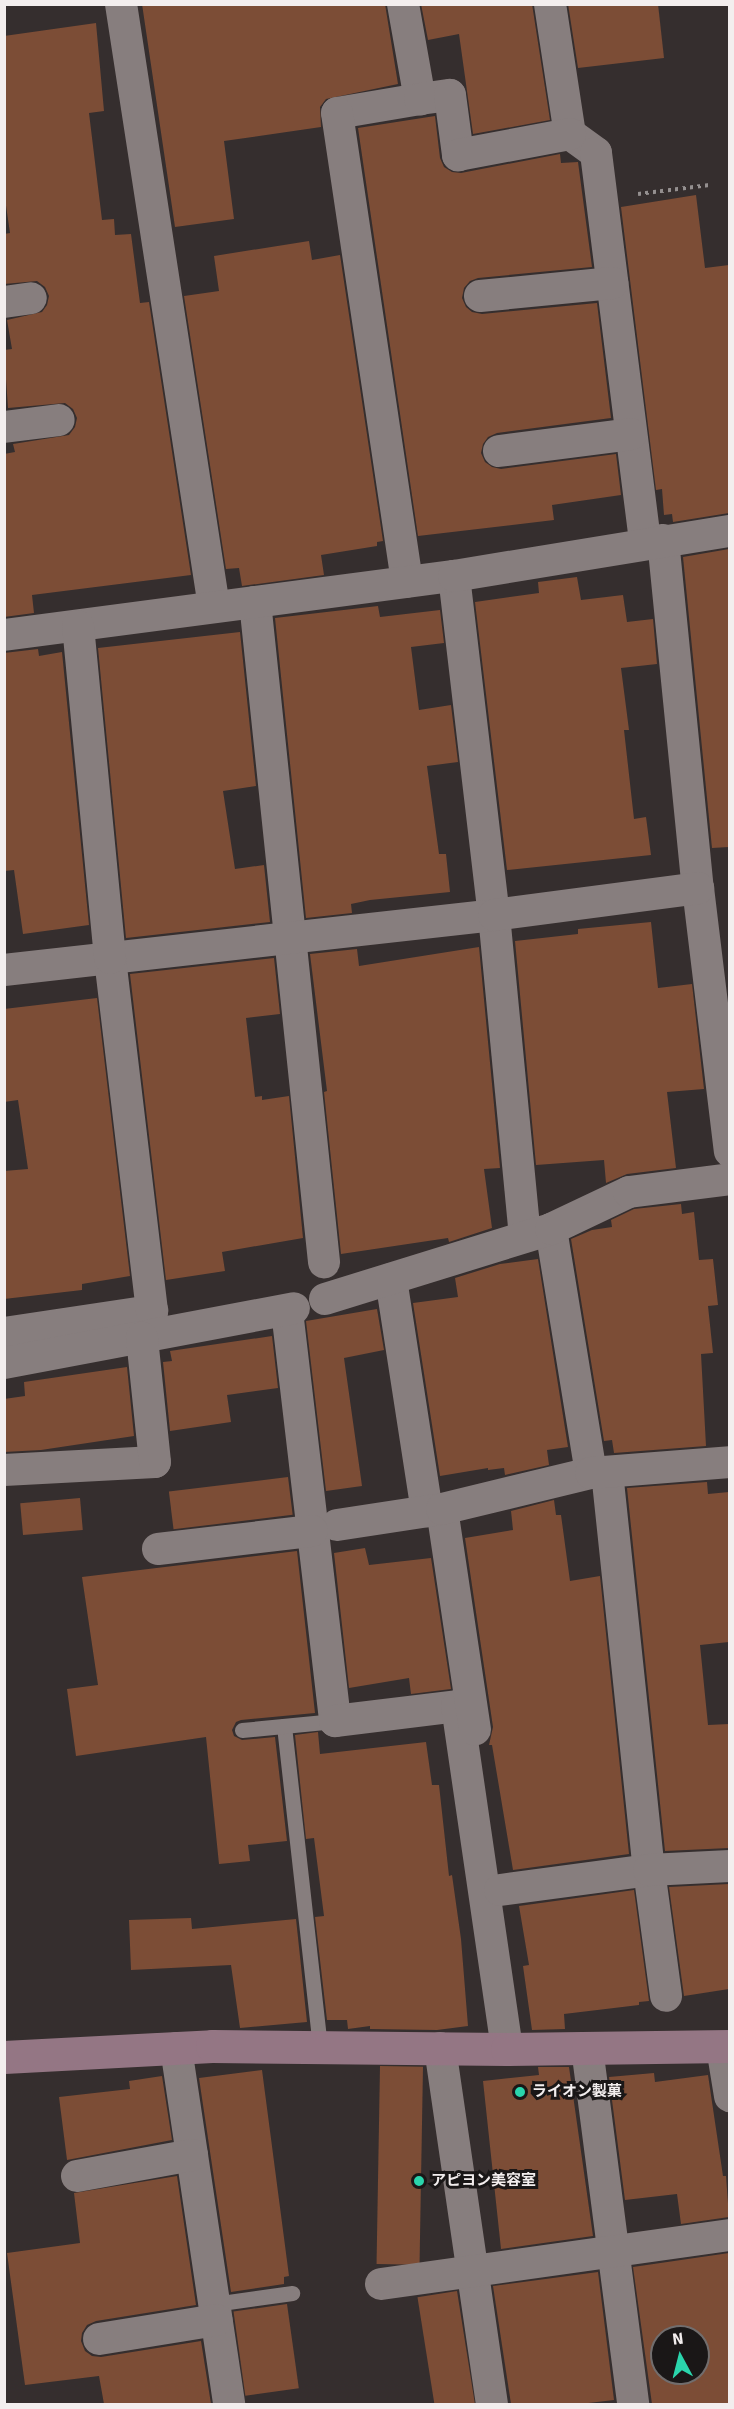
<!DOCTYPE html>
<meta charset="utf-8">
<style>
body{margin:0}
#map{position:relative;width:734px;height:2409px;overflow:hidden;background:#352e2e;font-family:Signika,"Noto Sans JP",sans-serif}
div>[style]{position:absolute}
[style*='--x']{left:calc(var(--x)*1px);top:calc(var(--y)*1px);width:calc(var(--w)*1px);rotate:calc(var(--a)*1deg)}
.building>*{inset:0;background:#7c4d36;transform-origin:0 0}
.path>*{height:4px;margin-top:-2px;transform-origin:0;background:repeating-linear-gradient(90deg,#948f8f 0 3px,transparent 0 7.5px)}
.lane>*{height:15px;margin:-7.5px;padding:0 7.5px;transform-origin:7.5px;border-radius:7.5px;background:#877e7e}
.street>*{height:32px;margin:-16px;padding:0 16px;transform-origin:16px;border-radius:16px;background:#877e7e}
.secondary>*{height:33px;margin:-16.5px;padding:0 16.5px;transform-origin:16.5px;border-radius:16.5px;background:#947684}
.dots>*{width:16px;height:16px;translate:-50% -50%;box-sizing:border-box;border:3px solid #1a1717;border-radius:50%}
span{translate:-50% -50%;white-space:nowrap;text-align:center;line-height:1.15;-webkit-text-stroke:6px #1a1717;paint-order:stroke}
.poi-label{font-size:15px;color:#f3eeee;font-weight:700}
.left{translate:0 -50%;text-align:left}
.frame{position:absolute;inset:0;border:6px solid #f3eeee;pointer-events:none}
.north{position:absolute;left:650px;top:2325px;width:60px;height:60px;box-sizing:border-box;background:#1a1717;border:2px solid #716d6d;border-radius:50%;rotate:353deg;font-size:16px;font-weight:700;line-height:24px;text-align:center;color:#f3eeee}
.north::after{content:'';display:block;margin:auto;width:21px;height:27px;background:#2ad5ac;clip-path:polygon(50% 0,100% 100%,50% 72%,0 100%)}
</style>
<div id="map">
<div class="building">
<div style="clip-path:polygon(142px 4px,385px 4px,398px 84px,326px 99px,320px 107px,321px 127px,224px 141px,234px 219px,175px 227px)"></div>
<div style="clip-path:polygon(421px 4px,532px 4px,550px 120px,473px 134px,459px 34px,428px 40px)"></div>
<div style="clip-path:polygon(568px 4px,658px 4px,664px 58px,578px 68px)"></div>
<div style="clip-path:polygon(96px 23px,104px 111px,89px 113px,102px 220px,114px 219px,115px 235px,131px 234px,140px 303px,149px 302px,191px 575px,32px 595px,34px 613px,4px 617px,4px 454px,15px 452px,13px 444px,69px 435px,75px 427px,77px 418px,73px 409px,65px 403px,8px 408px,4px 350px,12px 349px,7px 320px,42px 312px,47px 305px,49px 296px,45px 287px,37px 281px,4px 284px,4px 234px,10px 233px,4px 192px,4px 36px)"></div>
<div style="clip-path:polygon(435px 116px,440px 158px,444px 167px,452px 172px,461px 173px,560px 154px,561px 163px,578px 162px,592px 267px,478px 278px,470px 281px,464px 288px,462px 298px,466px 307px,472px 312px,482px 314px,597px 303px,611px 418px,497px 433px,488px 437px,483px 444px,481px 453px,485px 462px,492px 467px,501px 469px,616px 454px,621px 495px,552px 505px,554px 520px,418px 536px,358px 128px)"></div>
<div style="clip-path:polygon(696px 195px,705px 268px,729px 265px,729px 513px,673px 522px,672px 514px,664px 515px,662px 489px,656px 490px,621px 207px)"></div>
<div style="clip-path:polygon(309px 241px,312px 260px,340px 255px,383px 541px,377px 542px,377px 546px,321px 555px,324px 575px,242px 586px,239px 568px,226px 569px,184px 296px,219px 291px,214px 256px)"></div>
<div style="clip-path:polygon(729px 549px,729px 847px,712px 848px,683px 557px)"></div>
<div style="clip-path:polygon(577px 577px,581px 600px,623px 595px,627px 622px,653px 619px,657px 664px,621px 668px,629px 730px,624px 730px,634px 819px,646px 817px,651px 855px,507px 870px,475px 602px,539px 593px,538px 582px)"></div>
<div style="clip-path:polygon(378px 606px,380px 617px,440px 610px,444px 643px,411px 647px,419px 710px,451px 705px,458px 762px,427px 766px,439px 854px,446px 854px,450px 892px,370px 900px,351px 904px,352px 913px,306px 918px,275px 618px)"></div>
<div style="clip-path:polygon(240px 632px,256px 786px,223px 791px,235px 869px,264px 865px,270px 922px,126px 938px,98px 648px)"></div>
<div style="clip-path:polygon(38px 649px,39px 656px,62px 652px,89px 925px,23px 934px,14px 870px,4px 871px,4px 653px)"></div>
<div style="clip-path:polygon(651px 922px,658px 988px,692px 984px,704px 1089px,667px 1092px,676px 1168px,627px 1174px,606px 1183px,604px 1160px,536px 1165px,515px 941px,578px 934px,578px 929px)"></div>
<div style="clip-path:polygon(479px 947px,500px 1168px,484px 1169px,492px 1228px,449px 1242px,448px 1238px,341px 1254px,324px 1092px,327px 1091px,310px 954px,357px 949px,359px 966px)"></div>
<div style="clip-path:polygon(274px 958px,280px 1014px,246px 1018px,255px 1097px,262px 1096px,262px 1100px,289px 1096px,303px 1238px,222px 1252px,225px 1271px,166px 1280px,130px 974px)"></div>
<div style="clip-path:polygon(97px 998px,130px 1276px,82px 1284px,82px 1290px,4px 1299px,4px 1171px,28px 1169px,18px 1100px,4px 1102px,4px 1009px)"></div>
<div style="clip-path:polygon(681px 1204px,682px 1214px,694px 1212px,699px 1260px,713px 1259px,718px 1305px,708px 1306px,713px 1353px,701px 1354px,706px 1446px,614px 1453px,612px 1440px,604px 1441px,571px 1239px,592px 1230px,612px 1227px,611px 1220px,634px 1209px)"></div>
<div style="clip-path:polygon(538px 1259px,568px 1447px,547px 1450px,549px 1465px,505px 1475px,504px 1468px,488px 1470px,488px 1468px,440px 1476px,413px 1303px,458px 1297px,455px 1278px,500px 1264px)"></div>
<div style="clip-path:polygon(377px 1309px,384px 1350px,344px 1358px,362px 1486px,326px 1491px,306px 1321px)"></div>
<div style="clip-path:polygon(272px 1336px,278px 1388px,227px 1395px,231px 1422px,170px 1431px,163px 1362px,172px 1361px,170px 1351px)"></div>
<div style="clip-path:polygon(127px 1367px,134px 1436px,41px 1450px,4px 1452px,4px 1399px,25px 1396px,24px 1382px)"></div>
<div style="left:288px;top:1477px;width:38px;height:120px;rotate:83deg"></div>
<div style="clip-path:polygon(707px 1482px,708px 1494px,729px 1492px,729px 1642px,700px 1645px,708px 1725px,729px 1724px,729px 1848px,665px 1851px,627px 1488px)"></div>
<div style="left:80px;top:1498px;width:32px;height:60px;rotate:85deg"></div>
<div style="clip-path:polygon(554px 1500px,556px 1515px,561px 1515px,570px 1581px,600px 1576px,629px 1854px,513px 1870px,492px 1745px,489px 1745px,493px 1727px,465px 1538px,513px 1530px,511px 1511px)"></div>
<div style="clip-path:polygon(365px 1548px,369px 1565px,431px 1558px,451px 1689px,411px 1694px,409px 1678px,349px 1688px,334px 1553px)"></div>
<div style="clip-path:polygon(297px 1551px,315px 1713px,241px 1720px,236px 1722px,232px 1730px,234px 1736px,242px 1740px,275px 1737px,287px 1841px,248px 1845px,250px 1861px,219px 1864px,206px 1737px,76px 1756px,67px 1689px,98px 1685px,82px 1577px)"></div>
<div style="clip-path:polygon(318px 1732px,320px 1754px,426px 1742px,432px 1785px,439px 1785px,449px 1876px,452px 1875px,461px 1939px,468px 2026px,437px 2030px,370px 2029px,370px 2026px,348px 2029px,347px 2020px,327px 2020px,315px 1917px,324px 1916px,314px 1838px,306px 1839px,295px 1735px)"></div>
<div style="clip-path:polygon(729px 1884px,729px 1989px,684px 1996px,669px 1887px)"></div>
<div style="clip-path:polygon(634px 1890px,649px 2001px,639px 2002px,639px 2005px,564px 2014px,565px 2029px,532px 2030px,523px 1966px,529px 1965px,519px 1906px)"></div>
<div style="clip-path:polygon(191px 1918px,192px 1929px,296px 1919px,307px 2022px,240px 2028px,231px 1965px,131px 1970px,129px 1920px)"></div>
<div style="left:380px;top:2066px;width:43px;height:198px;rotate:1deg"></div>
<div style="clip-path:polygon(538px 2067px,569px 2067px,593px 2236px,501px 2249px,483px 2081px,539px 2075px)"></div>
<div style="clip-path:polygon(262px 2070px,289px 2276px,284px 2277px,284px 2284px,231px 2292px,199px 2078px)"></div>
<div style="clip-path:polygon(654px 2073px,655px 2082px,708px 2075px,723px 2176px,726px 2176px,729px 2217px,681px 2224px,677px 2194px,625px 2200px,609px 2077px)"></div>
<div style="clip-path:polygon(162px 2076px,172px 2140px,67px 2160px,59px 2097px,130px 2089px,129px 2081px)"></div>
<div style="clip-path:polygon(177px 2176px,196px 2305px,96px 2321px,87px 2325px,82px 2333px,81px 2341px,85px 2351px,92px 2356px,101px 2357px,201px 2341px,211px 2404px,104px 2404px,99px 2376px,25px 2385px,7px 2253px,80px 2243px,74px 2193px)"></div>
<div style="clip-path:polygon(evenodd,729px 2253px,729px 2404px,652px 2404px,633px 2267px,729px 2253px,662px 2337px,698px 2337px,698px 2373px,662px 2373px,662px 2337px)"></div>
<div style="clip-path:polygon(598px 2272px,614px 2400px,580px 2404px,511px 2404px,493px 2286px)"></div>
<div style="left:457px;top:2291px;width:114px;height:40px;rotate:81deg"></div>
<div style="left:287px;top:2304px;width:85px;height:54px;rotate:82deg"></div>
</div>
<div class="path">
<div style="--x:638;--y:194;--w:72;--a:-7.2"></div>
</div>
<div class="lane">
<div style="--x:284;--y:1726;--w:323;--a:83.6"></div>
<div style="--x:242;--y:1730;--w:93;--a:-5.5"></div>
<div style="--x:214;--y:2304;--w:79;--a:-8"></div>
</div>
<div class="street">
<div style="--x:121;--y:4;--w:610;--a:81.23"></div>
<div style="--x:403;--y:4;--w:97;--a:79.9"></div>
<div style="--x:420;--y:99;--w:84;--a:170.4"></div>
<div style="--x:337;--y:113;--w:474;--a:81.5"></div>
<div style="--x:550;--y:4;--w:132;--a:81.3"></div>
<div style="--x:570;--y:134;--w:32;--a:36"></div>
<div style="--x:596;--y:153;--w:393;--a:82.8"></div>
<div style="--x:420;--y:99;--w:30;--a:-8"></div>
<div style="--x:450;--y:95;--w:61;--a:82.4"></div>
<div style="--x:458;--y:155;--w:114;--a:-10.6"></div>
<div style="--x:480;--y:296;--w:133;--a:-5.6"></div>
<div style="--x:4;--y:302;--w:27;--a:-8"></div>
<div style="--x:4;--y:427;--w:55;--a:-7.3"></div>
<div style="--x:499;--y:451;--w:133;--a:-7.3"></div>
<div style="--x:663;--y:540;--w:350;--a:84.3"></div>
<div style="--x:698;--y:888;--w:265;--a:83.1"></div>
<div style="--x:454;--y:576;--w:341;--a:83.3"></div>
<div style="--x:494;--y:915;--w:322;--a:84.5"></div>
<div style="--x:255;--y:602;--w:664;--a:84.03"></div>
<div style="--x:4;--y:635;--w:454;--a:-7.5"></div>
<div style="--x:454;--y:576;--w:280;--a:-9.3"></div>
<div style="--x:4;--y:970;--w:493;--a:-6.4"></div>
<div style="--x:494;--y:915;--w:206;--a:-7.5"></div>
<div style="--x:551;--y:1229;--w:247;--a:80.7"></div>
<div style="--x:391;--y:1279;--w:235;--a:81.2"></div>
<div style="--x:325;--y:1299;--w:237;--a:-17.2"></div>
<div style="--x:551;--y:1229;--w:86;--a:-25.4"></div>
<div style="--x:629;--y:1192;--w:102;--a:-7.3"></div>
<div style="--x:287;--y:1311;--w:413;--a:83.3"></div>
<div style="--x:335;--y:1721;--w:123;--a:-7"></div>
<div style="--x:457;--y:1706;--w:347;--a:81.7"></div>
<div style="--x:4;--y:1333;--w:150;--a:-8.5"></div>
<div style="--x:152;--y:1311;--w:355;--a:-96.8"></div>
<div style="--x:110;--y:958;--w:333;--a:-95.5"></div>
<div style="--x:4;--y:1363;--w:295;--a:-10.7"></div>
<div style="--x:4;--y:1470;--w:151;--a:-3"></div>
<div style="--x:155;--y:1462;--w:125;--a:-96"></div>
<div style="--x:607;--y:1472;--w:400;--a:84"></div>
<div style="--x:649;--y:1870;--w:127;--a:82.3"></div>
<div style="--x:442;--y:1509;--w:223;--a:81.5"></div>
<div style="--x:337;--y:1525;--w:106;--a:-8.7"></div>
<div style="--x:442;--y:1509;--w:153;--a:-13.6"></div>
<div style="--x:591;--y:1473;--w:139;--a:-4.5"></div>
<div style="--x:158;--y:1549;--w:155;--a:-6.7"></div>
<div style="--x:500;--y:1890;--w:150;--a:-7.6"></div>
<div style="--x:649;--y:1870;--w:81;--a:-2.8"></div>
<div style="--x:722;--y:2047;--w:50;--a:80.7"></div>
<div style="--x:176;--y:2048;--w:360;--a:81.5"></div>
<div style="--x:440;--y:2048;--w:360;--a:81.7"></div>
<div style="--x:587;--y:2048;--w:359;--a:82.6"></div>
<div style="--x:77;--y:2176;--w:117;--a:-10.3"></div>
<div style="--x:381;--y:2284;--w:352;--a:-8"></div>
<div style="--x:99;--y:2339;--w:119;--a:-9.2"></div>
</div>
<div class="secondary">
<div style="--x:4;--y:2057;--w:208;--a:-3"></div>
<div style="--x:212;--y:2046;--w:295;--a:0.6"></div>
<div style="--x:507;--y:2049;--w:223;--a:-0.8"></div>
</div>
<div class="dots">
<div style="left:520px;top:2092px;background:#2ad5ac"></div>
<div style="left:419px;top:2181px;background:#2ad5ac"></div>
</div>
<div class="poi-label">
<span class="left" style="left:532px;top:2092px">ライオン製菓</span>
<span class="left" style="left:431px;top:2181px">アピヨン美容室</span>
</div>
<div class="frame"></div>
<div class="north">N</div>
</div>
